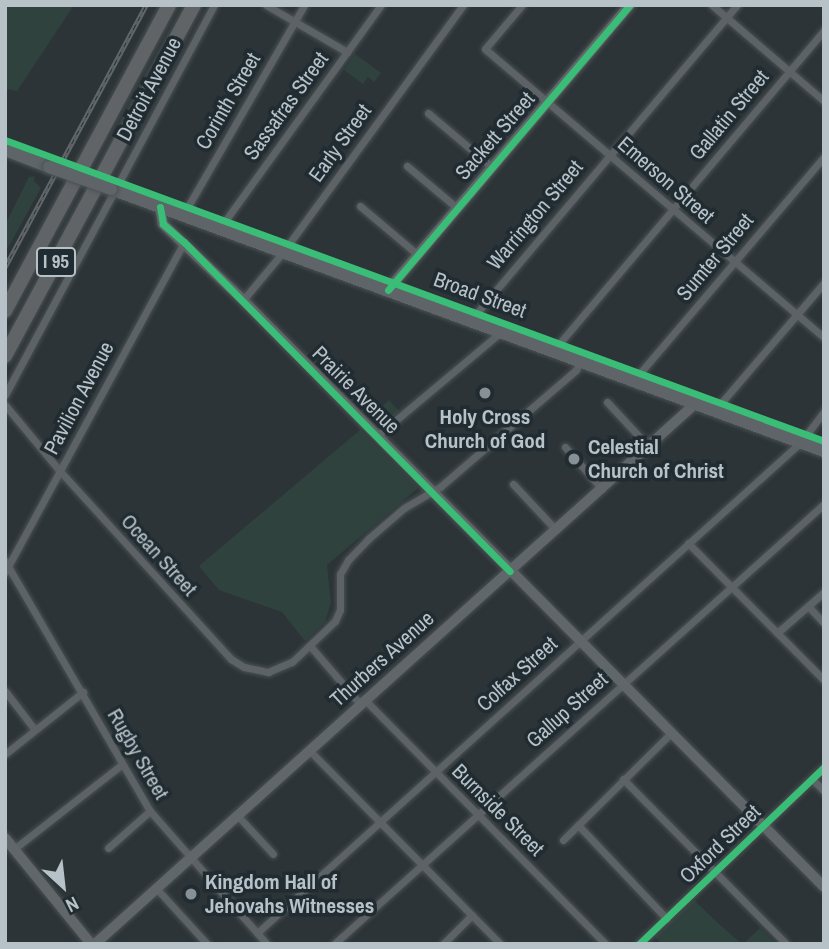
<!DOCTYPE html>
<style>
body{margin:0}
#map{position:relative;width:829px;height:949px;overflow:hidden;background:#2c3437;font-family:"Archivo Narrow",sans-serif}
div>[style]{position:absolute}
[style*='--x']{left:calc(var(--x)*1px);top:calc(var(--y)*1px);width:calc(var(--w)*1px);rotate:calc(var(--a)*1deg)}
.green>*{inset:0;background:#2f423d;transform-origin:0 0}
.roads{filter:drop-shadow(0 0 2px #4a5052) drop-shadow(0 0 2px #4a5052)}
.street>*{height:7px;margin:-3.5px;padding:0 3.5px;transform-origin:3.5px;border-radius:3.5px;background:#5c6266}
.secondary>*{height:10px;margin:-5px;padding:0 5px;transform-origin:5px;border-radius:5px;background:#60666a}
.primary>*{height:12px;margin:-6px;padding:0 6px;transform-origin:6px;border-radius:6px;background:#5e6467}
.highway>*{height:14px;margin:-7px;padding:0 7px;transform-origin:7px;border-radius:7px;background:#616466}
.rail>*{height:4.5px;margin-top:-2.25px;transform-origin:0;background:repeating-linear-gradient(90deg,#202c32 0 5px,#606669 0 10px);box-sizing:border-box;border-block:2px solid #606669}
.bridges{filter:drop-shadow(0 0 2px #4a5154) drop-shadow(0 0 2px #4a5154)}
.primary-bridge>*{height:12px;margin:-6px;padding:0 6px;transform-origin:6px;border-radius:6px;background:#5e6467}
.cycleway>*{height:7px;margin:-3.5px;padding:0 3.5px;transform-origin:3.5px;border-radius:3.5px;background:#3abd76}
.dots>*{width:19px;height:19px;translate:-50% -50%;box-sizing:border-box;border:4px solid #202c32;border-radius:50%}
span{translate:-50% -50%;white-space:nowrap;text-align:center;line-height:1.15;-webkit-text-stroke:7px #202c32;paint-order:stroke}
.shield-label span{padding:2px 5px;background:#202c32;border:2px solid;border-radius:5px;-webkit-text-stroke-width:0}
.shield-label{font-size:19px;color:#b7c2c8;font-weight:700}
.street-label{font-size:21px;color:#b7c2c8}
.poi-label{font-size:21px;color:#b7c2c8;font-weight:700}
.left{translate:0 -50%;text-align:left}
.frame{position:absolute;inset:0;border:7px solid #b7c2c8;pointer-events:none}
.north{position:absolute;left:28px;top:851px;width:70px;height:70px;-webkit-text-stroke:5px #202c32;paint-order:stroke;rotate:153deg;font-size:19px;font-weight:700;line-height:28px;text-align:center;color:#b7c2c8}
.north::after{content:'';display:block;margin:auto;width:24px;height:32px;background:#b7c2c8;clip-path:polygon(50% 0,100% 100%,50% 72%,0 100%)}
</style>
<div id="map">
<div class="green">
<div style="clip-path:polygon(5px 5px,74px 5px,17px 91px,5px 89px)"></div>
<div style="clip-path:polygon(355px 54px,381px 73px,374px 82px,368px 77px,363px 84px,344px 70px)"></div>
<div style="clip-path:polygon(35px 176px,34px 181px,41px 188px,5px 253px,5px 225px,29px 177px)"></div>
<div style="left:389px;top:400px;width:15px;height:25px;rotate:48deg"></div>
<div style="clip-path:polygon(360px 430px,418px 488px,327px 565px,331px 603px,325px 622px,305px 641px,282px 612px,219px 590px,199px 566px)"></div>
<div style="clip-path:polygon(694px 900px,719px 924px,742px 944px,662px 944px,655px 937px)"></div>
<div style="clip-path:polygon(760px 928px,776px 944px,743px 944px)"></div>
</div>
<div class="roads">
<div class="street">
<div style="--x:266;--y:5;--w:94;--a:30.1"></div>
<div style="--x:522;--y:5;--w:57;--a:130.1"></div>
<div style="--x:485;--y:49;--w:445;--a:40.4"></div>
<div style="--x:712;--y:5;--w:148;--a:40.6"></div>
<div style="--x:428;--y:113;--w:84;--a:40.2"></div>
<div style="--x:407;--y:166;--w:65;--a:40"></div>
<div style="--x:360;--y:206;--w:75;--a:40.1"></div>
<div style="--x:183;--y:215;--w:242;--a:-60"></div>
<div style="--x:220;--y:228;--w:275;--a:-54.2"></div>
<div style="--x:243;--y:300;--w:62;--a:-50.2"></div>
<div style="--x:283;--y:252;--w:306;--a:-53.9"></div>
<div style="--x:470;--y:321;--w:414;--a:-49.8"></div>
<div style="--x:553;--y:351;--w:420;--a:-49.8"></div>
<div style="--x:636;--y:382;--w:10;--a:-66"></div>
<div style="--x:640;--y:373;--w:284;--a:-49.6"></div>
<div style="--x:5;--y:395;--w:442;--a:-61.8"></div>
<div style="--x:607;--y:402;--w:62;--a:47"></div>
<div style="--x:5;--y:405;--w:85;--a:50.3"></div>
<div style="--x:59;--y:470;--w:256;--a:47.7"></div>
<div style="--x:231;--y:659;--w:15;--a:32"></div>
<div style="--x:244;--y:667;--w:25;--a:12"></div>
<div style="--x:268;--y:672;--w:26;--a:-23"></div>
<div style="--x:292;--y:662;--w:59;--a:-43.6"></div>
<div style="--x:335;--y:621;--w:12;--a:-66"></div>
<div style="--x:340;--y:610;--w:36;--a:-90"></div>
<div style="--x:340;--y:574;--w:16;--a:-60"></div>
<div style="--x:348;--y:560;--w:29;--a:-46"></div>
<div style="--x:368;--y:539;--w:48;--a:-40.7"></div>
<div style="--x:404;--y:508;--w:42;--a:-30.3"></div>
<div style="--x:440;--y:487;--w:179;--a:-40.7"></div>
<div style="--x:576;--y:370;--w:9;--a:-63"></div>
<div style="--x:718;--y:412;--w:9;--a:-72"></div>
<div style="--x:721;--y:403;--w:158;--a:-49.4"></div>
<div style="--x:377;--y:436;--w:162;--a:-40"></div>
<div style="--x:565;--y:447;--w:56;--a:48.6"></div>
<div style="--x:513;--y:484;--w:63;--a:46.9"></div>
<div style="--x:688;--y:543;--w:193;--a:45.2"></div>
<div style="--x:5;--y:561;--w:289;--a:59.9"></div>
<div style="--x:150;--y:811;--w:177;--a:48.7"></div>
<div style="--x:5;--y:572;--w:375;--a:-61.5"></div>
<div style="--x:808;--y:606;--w:23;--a:47"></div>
<div style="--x:777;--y:633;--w:62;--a:-41.1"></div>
<div style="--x:311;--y:647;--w:75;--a:49.3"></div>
<div style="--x:5;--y:691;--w:49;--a:52.4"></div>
<div style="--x:365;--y:700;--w:343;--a:45.4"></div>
<div style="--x:309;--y:750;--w:272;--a:45.4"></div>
<div style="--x:5;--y:754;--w:100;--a:-38.5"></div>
<div style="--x:623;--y:779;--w:232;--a:45.3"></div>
<div style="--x:812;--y:779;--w:17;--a:45"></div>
<div style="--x:237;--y:815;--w:53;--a:47.3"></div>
<div style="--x:578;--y:825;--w:129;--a:46.6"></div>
<div style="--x:563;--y:840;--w:152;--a:-44.7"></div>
<div style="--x:108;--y:848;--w:56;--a:-41.4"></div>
<div style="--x:14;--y:849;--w:136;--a:-38.1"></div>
<div style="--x:156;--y:888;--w:76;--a:47.7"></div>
<div style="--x:257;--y:933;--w:733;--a:-42.07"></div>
<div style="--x:801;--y:442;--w:39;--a:-53"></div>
<div style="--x:334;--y:944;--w:659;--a:-41.92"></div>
<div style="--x:443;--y:944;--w:41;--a:-45"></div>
<div style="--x:639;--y:944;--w:256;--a:-43.7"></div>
</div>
<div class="secondary">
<div style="--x:160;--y:207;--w:17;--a:80"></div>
<div style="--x:163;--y:224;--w:110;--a:43.5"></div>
<div style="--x:243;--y:300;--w:826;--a:45.29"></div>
<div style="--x:388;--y:290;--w:374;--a:-49.7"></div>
<div style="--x:5;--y:838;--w:136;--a:50.9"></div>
<div style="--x:95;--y:944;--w:807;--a:-41.99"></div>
</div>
<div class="primary">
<div style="--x:5;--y:150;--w:47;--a:21.1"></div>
<div style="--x:111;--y:189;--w:760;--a:20.18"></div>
</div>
<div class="highway">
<div style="--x:5;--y:311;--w:347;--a:-61.8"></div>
<div style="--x:5;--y:356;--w:399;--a:-61.7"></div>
</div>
</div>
<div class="rail">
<div style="--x:5;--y:267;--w:298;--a:-61.7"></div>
</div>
<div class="bridges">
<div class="primary-bridge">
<div style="--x:49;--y:167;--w:66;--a:19.5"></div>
</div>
</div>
<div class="cycleway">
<div style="--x:5;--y:140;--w:873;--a:20.18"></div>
<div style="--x:160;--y:207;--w:17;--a:80"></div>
<div style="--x:163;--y:224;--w:28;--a:41"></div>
<div style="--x:184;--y:242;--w:463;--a:45.3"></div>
<div style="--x:388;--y:290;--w:374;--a:-49.7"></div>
<div style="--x:639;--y:944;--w:256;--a:-43.7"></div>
</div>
<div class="dots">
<div style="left:485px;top:393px;background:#869095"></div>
<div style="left:574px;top:459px;background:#869095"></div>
<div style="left:191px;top:894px;background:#869095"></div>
</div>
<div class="shield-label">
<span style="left:56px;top:262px">I 95</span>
</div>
<div class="street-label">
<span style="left:149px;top:89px;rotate:-62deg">Detroit Avenue</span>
<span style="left:228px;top:101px;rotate:-60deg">Corinth Street</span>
<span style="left:286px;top:106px;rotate:-54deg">Sassafras Street</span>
<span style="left:729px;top:115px;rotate:-50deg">Gallatin Street</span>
<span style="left:495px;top:136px;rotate:-49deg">Sackett Street</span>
<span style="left:340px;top:143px;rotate:-54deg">Early Street</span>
<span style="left:666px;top:180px;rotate:41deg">Emerson Street</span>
<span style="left:535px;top:215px;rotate:-50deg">Warrington Street</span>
<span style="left:715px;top:257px;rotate:-50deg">Sumter Street</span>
<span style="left:480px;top:295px;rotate:20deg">Broad Street</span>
<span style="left:356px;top:390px;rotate:45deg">Prairie Avenue</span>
<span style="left:79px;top:398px;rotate:-62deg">Pavilion Avenue</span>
<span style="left:159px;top:555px;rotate:48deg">Ocean Street</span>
<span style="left:382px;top:659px;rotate:-42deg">Thurbers Avenue</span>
<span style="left:517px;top:674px;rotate:-42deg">Colfax Street</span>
<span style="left:567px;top:710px;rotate:-42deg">Gallup Street</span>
<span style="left:138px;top:754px;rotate:60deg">Rugby Street</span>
<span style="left:498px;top:810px;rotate:45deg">Burnside Street</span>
<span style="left:720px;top:844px;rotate:-44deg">Oxford Street</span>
</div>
<div class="poi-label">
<span style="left:485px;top:429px">Holy Cross<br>Church of God</span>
<span class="left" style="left:588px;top:459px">Celestial<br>Church of Christ</span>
<span class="left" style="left:205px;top:894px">Kingdom Hall of<br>Jehovahs Witnesses</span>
</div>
<div class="frame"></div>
<div class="north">N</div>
</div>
